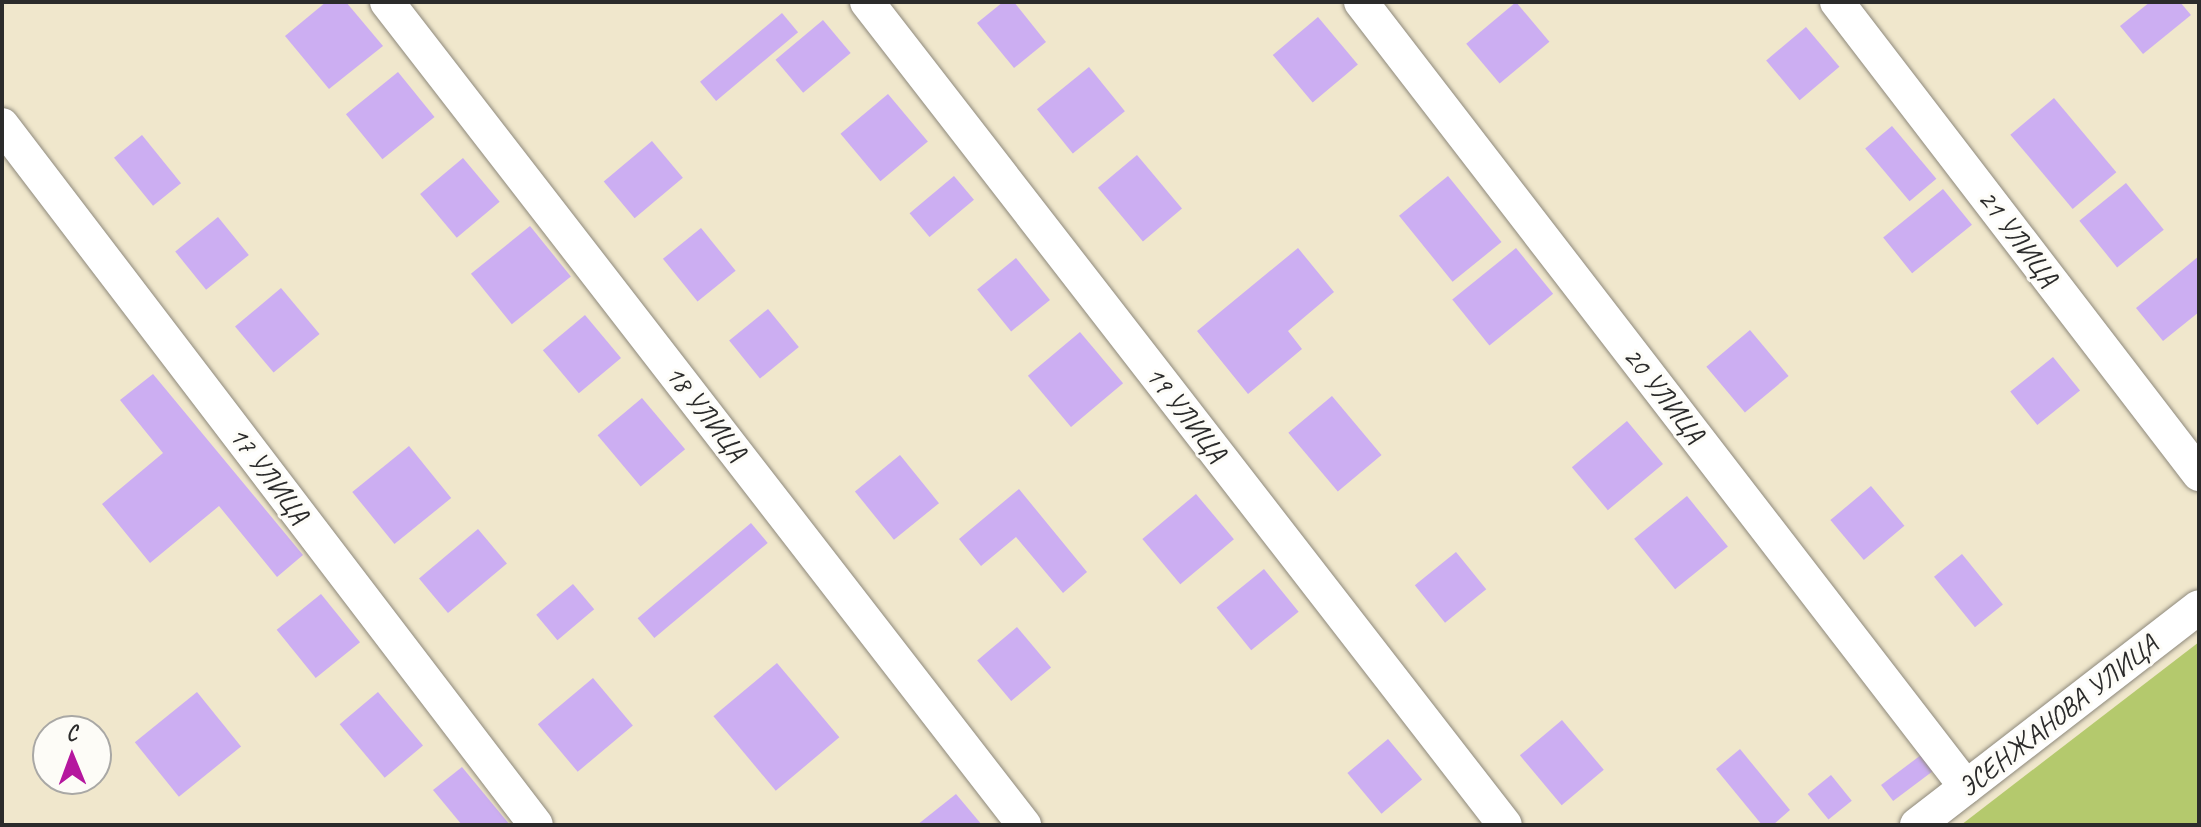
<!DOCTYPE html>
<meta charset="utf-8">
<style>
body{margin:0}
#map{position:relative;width:2201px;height:827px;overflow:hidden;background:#f0e7cc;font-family:Caveat,sans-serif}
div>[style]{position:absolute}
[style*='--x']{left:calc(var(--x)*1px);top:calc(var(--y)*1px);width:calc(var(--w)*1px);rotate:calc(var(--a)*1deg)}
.green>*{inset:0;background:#b4c96d}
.building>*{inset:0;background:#ccaef2;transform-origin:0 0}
.roads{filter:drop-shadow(0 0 2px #8e897c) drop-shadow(0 0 2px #8e897c)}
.minor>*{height:34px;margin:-17px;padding:0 17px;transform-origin:17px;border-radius:17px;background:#fff}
span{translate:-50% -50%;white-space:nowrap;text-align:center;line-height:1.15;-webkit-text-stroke:6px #fdfcf7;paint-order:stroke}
.street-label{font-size:28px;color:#2b2b2b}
.frame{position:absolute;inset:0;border:4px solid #2b2b2b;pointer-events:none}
.north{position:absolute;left:32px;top:715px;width:80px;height:80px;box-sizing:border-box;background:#fdfcf7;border:2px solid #a9a8a5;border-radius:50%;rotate:359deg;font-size:22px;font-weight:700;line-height:32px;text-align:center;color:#2b2b2b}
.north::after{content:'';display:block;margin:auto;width:28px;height:36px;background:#b5179e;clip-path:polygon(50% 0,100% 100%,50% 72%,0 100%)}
</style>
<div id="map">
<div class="green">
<div style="clip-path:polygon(2199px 642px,2199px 825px,1961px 825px)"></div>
</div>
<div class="building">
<div style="clip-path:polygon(326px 2px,346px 2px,383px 46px,329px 89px,285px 36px)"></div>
<div style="clip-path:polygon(1003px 2px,1014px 2px,1046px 42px,1014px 68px,977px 23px)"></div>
<div style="left:1516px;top:2px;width:52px;height:65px;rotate:50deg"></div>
<div style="clip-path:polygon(2150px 2px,2180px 2px,2191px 15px,2143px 54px,2120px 26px)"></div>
<div style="left:782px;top:13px;width:25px;height:107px;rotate:50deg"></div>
<div style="left:1318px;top:17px;width:62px;height:59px;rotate:50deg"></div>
<div style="left:823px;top:20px;width:43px;height:62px;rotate:50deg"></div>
<div style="left:1806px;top:27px;width:52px;height:52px;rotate:50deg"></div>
<div style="left:1089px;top:67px;width:57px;height:67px;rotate:51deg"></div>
<div style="left:398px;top:72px;width:58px;height:67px;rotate:51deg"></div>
<div style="left:888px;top:94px;width:62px;height:62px;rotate:50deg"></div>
<div style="left:2054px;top:98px;width:97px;height:57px;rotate:50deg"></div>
<div style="left:1892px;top:126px;width:69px;height:35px;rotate:50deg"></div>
<div style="left:142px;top:135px;width:62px;height:36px;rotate:51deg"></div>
<div style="left:652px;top:141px;width:48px;height:63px;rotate:50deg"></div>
<div style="left:1137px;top:155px;width:70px;height:51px;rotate:50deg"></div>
<div style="left:463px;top:158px;width:57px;height:56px;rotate:50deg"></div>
<div style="left:954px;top:176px;width:31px;height:58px;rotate:50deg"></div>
<div style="left:1448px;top:176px;width:85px;height:63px;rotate:51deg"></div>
<div style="left:2126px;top:183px;width:60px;height:60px;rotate:51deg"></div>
<div style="left:1943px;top:189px;width:46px;height:77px;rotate:51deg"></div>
<div style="left:218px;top:217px;width:49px;height:55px;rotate:51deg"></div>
<div style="left:530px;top:226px;width:65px;height:76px;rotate:51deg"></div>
<div style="left:701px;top:228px;width:55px;height:49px;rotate:51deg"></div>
<div style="clip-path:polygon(1298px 248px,1334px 292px,1288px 331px,1302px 349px,1248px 394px,1197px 331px)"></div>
<div style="left:1516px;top:248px;width:59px;height:82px;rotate:51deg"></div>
<div style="clip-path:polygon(2199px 256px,2199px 312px,2163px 341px,2136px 308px)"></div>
<div style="left:1016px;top:258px;width:54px;height:50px;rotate:51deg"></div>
<div style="left:281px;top:288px;width:60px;height:60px;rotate:50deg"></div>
<div style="left:768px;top:309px;width:49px;height:50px;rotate:51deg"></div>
<div style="left:585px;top:315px;width:56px;height:55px;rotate:50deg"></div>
<div style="left:1750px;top:330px;width:60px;height:57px;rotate:50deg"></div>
<div style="left:1080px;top:332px;width:67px;height:68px;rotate:50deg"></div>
<div style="left:2053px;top:357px;width:43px;height:55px;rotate:51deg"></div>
<div style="clip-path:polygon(153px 374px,303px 555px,277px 577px,219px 506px,150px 563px,102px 504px,163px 453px,120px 400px)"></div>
<div style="left:1332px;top:396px;width:77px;height:57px;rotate:50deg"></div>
<div style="left:642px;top:398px;width:67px;height:58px;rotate:50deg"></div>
<div style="left:1627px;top:421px;width:56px;height:72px;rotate:50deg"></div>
<div style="left:409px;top:446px;width:67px;height:73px;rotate:51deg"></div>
<div style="left:900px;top:455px;width:62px;height:58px;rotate:51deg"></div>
<div style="left:1871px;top:486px;width:52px;height:53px;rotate:50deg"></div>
<div style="clip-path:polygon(1019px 489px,1087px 572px,1063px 593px,1016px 537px,981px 566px,959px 539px)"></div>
<div style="left:1196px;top:494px;width:59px;height:70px;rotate:50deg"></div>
<div style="left:1687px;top:496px;width:65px;height:68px;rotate:51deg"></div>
<div style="left:751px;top:523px;width:26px;height:148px;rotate:50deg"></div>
<div style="left:478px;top:529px;width:45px;height:77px;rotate:50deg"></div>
<div style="left:1456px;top:552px;width:48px;height:53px;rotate:51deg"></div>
<div style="left:1962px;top:554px;width:65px;height:36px;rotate:51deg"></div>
<div style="left:1264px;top:569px;width:55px;height:61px;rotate:51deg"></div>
<div style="left:573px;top:584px;width:33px;height:48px;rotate:50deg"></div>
<div style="left:321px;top:594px;width:62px;height:57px;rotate:51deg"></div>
<div style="left:1017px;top:627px;width:53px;height:52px;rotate:50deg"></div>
<div style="left:777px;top:663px;width:97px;height:83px;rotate:50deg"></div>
<div style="left:593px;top:678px;width:62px;height:72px;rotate:50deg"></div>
<div style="left:197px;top:692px;width:70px;height:80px;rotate:51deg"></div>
<div style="left:378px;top:692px;width:70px;height:50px;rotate:50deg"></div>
<div style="left:1562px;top:720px;width:65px;height:55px;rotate:50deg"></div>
<div style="left:1388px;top:739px;width:53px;height:53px;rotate:50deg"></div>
<div style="clip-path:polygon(1740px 749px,1790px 810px,1773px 825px,1762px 825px,1716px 769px)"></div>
<div style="left:1921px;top:755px;width:20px;height:50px;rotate:53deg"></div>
<div style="clip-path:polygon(462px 767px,510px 825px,462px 825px,433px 790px)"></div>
<div style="left:1831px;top:775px;width:33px;height:30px;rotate:51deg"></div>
<div style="clip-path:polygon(956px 794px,982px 825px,917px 825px)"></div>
</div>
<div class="roads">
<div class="minor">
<div style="--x:387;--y:2;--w:1041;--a:52.26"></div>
<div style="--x:867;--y:2;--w:1041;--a:52.22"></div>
<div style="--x:1361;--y:2;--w:991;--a:52.38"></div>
<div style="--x:1837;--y:2;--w:595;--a:52.51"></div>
<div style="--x:2;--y:125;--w:880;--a:52.66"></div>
<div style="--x:1917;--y:825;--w:356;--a:-37.7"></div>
</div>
</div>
<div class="street-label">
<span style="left:2018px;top:238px;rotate:53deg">21 УЛИЦА</span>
<span style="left:1664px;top:395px;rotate:52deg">20 УЛИЦА</span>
<span style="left:706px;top:413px;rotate:52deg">18 УЛИЦА</span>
<span style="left:1186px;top:414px;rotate:52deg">19 УЛИЦА</span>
<span style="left:269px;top:475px;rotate:53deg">17 УЛИЦА</span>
<span style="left:2058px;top:716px;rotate:-38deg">ЭСЕНЖАНОВА УЛИЦА</span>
</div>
<div class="frame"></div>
<div class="north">С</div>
</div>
